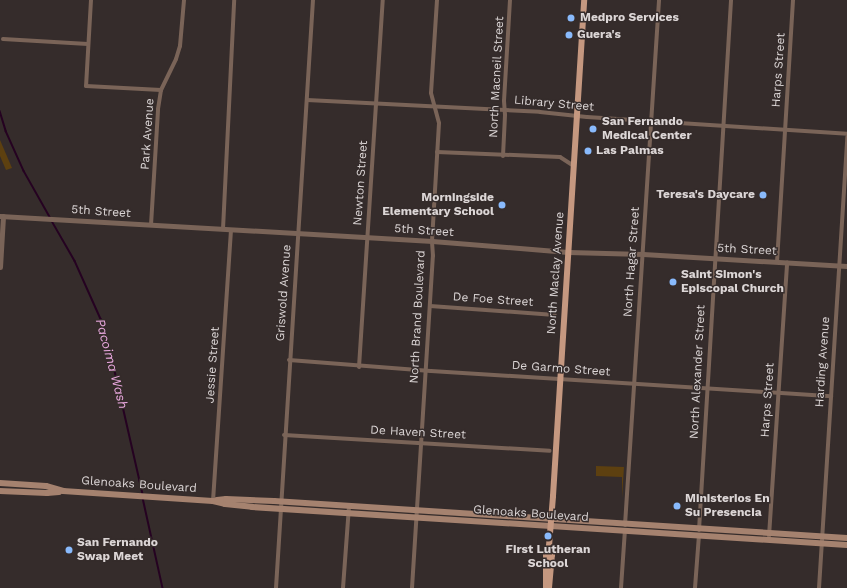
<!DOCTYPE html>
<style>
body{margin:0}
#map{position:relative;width:847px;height:588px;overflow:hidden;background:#352c2b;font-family:"Work Sans",sans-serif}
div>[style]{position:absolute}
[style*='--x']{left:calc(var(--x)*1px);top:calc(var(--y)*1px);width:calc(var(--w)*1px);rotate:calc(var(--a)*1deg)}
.green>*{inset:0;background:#5d4010}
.stream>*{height:1.5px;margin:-0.75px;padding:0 0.75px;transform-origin:0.75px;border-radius:0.75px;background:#250221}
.minor>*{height:4px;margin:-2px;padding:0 2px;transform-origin:2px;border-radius:2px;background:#7a6458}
.tertiary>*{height:5px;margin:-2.5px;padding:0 2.5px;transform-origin:2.5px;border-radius:2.5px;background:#7a6458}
.secondary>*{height:6px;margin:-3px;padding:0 3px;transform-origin:3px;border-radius:3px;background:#a5826f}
.primary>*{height:6px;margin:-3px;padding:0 3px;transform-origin:3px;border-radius:3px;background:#c59880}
.dots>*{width:11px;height:11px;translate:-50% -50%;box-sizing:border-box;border:2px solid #352c2b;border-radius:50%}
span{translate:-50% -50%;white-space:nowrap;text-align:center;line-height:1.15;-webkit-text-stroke:3px #352c2b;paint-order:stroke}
.poi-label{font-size:12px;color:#dcd6d6;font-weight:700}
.left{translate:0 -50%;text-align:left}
.right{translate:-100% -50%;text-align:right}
.street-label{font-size:12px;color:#dcd6d6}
.water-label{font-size:13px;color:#eba9e0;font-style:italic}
</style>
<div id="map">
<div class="green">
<div style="clip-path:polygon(0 140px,12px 168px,6px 170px,0 156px)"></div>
<div style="clip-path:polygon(596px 466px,624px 467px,622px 498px,622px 477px,596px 476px)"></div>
</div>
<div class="stream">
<div style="--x:0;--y:111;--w:21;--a:73"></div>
<div style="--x:6;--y:131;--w:44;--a:65.8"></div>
<div style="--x:24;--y:171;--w:53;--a:60.5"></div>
<div style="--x:52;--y:221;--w:46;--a:60.1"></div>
<div style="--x:75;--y:261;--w:64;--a:65.9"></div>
<div style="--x:101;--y:319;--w:41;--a:74.2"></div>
<div style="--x:112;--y:358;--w:139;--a:77.2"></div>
<div style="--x:143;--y:498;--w:92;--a:77.5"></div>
</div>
<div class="minor">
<div style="--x:91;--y:0;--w:86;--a:93.3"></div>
<div style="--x:86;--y:86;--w:75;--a:3.1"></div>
<div style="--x:3;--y:39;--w:85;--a:3.4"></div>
<div style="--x:307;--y:100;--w:233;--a:2.9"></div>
<div style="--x:540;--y:112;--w:47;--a:6.1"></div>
<div style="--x:587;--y:117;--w:261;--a:3.7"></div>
<div style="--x:437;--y:152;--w:123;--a:2.3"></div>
<div style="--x:560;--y:157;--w:17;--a:33"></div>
<div style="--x:503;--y:156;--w:41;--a:-87.2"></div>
<div style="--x:505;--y:115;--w:14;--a:-94"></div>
<div style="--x:504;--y:101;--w:101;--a:-86.6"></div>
<div style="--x:151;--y:225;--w:116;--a:-86.5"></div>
<div style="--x:158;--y:109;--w:19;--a:-81"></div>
<div style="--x:161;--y:90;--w:34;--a:-64"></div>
<div style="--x:176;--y:59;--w:14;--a:-73"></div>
<div style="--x:180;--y:46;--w:46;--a:-85"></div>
<div style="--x:223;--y:229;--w:229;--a:-87.2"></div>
<div style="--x:777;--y:262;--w:262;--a:-86.5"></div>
<div style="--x:430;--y:306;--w:125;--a:4.1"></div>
<div style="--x:289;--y:360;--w:142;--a:4.4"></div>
<div style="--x:431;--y:371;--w:401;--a:3.6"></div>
<div style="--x:359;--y:367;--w:368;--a:-86.3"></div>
<div style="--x:284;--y:435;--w:266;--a:3.4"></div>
<div style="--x:213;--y:501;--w:271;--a:-86.2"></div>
<div style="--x:625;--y:525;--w:526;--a:-86.29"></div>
<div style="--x:699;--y:530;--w:531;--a:-86.54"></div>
<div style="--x:769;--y:536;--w:274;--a:-86.2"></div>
<div style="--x:276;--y:588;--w:589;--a:-86.4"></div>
<div style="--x:343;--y:588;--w:82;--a:-85.8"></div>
<div style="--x:412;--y:588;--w:333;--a:-86.4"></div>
<div style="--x:433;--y:256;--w:15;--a:-94"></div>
<div style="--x:432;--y:241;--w:118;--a:-86.6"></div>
<div style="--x:439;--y:123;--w:31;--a:-105"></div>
<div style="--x:431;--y:93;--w:93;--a:-86.3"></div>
<div style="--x:621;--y:588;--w:58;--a:-86.1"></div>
<div style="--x:695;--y:588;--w:53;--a:-85.7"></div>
<div style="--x:819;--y:588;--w:452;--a:-86.4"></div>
</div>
<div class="tertiary">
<div style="--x:0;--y:216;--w:433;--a:3.3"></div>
<div style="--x:432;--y:241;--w:136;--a:4.6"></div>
<div style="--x:568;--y:252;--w:75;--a:1.5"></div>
<div style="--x:643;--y:254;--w:204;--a:3.4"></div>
<div style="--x:0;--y:267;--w:51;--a:-86.6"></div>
</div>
<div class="secondary">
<div style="--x:0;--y:483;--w:46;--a:3.7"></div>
<div style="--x:46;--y:486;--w:18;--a:16"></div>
<div style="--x:63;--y:491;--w:150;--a:3.8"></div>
<div style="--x:213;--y:501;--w:12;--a:14"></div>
<div style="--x:225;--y:504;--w:27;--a:6"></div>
<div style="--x:252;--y:507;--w:596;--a:3.65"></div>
<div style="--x:0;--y:491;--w:47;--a:2.4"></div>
<div style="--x:47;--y:493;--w:12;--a:-5"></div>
<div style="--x:217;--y:500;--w:9;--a:-6"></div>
<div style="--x:226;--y:499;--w:48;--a:2.4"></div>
<div style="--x:274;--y:501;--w:574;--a:3.69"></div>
</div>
<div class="primary">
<div style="--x:546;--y:588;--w:34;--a:-90"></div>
<div style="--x:546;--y:554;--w:9;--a:-69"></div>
<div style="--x:549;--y:546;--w:50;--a:-85.4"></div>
<div style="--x:553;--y:496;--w:497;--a:-86.4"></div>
<div style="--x:549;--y:588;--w:33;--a:-85"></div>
<div style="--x:552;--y:555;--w:9;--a:-108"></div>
</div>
<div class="dots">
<div style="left:571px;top:18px;background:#89bafc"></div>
<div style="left:569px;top:35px;background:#89bafc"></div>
<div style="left:593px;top:129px;background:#89bafc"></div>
<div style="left:588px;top:151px;background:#89bafc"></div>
<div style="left:763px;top:195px;background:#89bafc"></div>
<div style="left:502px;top:205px;background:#89bafc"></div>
<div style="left:673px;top:282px;background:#89bafc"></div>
<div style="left:677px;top:506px;background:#89bafc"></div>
<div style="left:548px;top:536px;background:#89bafc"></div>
<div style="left:69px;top:550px;background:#89bafc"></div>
</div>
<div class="poi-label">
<span class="left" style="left:580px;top:18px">Medpro Services</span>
<span class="left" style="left:577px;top:35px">Guera's</span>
<span class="left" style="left:602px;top:129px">San Fernando<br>Medical Center</span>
<span class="left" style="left:596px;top:151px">Las Palmas</span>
<span class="right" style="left:755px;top:195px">Teresa's Daycare</span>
<span class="right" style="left:494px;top:205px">Morningside<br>Elementary School</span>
<span class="left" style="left:681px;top:282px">Saint Simon's<br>Episcopal Church</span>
<span class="left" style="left:685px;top:506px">Ministerios En<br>Su Presencia</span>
<span class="left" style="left:77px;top:550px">San Fernando<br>Swap Meet</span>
<span style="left:548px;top:557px">First Lutheran<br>School</span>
</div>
<div class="street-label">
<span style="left:779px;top:70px;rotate:-86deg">Harps Street</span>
<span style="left:497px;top:77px;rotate:-87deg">North Macneil Street</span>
<span style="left:554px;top:104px;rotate:5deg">Library Street</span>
<span style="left:148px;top:134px;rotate:-86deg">Park Avenue</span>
<span style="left:361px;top:183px;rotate:-86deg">Newton Street</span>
<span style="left:101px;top:212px;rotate:4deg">5th Street</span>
<span style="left:424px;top:231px;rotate:4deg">5th Street</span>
<span style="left:747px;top:250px;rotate:3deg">5th Street</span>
<span style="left:632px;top:262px;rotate:-86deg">North Hagar Street</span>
<span style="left:556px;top:273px;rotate:-86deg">North Maclay Avenue</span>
<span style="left:284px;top:293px;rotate:-86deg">Griswold Avenue</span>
<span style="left:493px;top:300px;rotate:4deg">De Foe Street</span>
<span style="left:418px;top:317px;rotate:-87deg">North Brand Boulevard</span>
<span style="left:823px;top:362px;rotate:-86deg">Harding Avenue</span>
<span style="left:213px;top:365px;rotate:-86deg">Jessie Street</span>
<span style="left:561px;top:369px;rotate:4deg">De Garmo Street</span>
<span style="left:698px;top:372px;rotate:-87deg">North Alexander Street</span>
<span style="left:768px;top:400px;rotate:-86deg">Harps Street</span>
<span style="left:418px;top:433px;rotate:3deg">De Haven Street</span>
<span style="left:139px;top:485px;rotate:4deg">Glenoaks Boulevard</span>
<span style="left:531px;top:514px;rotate:4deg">Glenoaks Boulevard</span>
</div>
<div class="water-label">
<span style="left:111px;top:364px;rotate:75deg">Pacoima Wash</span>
</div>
</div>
